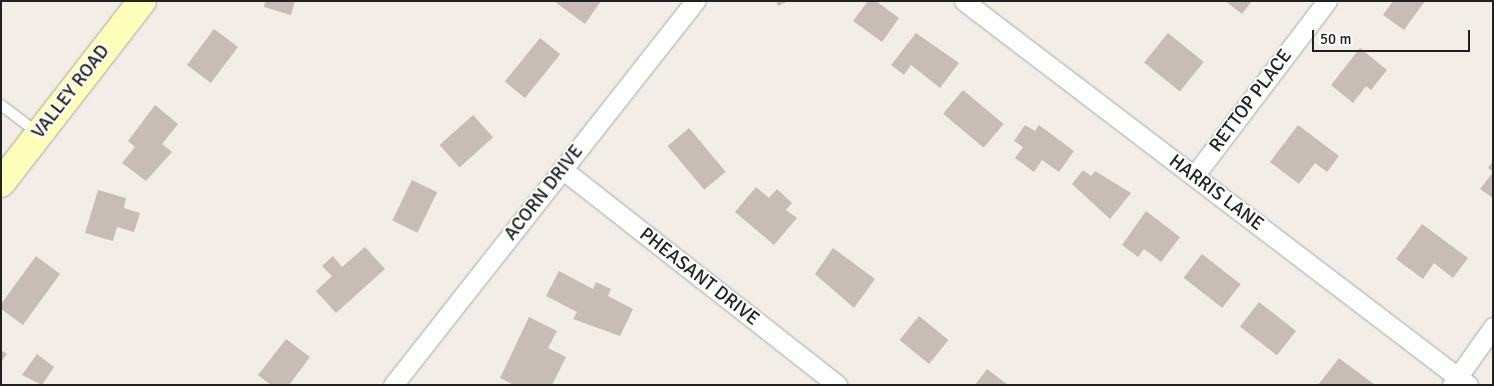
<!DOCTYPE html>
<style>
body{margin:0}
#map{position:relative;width:1494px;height:386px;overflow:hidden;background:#f2eee7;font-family:Signika,sans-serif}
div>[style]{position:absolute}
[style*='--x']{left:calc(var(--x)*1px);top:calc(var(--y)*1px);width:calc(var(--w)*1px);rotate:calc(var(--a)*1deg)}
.building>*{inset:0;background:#c7bdb6;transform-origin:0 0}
.roads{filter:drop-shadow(0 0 1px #a8a8a8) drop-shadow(0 0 1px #a8a8a8)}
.lane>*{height:10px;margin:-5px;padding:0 5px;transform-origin:5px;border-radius:5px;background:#fff}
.street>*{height:19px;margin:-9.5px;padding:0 9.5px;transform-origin:9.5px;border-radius:9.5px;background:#fff}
.secondary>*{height:28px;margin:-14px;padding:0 14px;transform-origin:14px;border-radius:14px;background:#fcfeb9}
span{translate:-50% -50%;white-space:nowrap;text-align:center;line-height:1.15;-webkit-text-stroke:4px #fff;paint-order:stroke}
.street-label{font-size:19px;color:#212121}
.frame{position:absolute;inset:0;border:2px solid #212121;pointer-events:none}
.scale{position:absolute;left:1312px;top:30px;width:158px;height:22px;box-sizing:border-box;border:2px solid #212121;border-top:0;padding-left:6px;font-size:15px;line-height:18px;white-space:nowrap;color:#212121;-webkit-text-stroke:4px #fff;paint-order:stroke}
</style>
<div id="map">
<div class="building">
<div style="clip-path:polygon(265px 1px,295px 1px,291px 15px,264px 7px)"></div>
<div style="clip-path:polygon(554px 1px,601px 1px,585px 24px)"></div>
<div style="clip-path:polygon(776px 1px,788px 1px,778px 6px)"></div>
<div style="clip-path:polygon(868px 1px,876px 1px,899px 18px,882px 42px,853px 21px)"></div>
<div style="clip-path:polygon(1225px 1px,1252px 1px,1242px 14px)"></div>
<div style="clip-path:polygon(1393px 1px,1425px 1px,1404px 30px,1383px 15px)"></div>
<div style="left:214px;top:29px;width:30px;height:45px;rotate:37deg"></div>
<div style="clip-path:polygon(916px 33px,959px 63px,940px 88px,911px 65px,904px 75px,891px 65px)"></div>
<div style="left:1168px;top:33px;width:46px;height:38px;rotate:39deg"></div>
<div style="left:540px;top:38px;width:26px;height:56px;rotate:39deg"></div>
<div style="clip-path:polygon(1360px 48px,1387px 70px,1371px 90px,1366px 86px,1353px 103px,1331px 85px)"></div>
<div style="left:963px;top:90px;width:53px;height:31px;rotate:40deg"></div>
<div style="clip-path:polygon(155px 105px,178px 124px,162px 144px,172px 152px,146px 181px,122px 163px,135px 147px,128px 141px)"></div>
<div style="left:473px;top:115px;width:30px;height:45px;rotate:48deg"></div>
<div style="clip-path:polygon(1025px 125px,1035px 131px,1039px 125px,1074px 151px,1059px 172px,1042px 160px,1034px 172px,1015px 158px,1023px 147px,1014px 141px)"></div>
<div style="clip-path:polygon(1298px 125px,1339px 156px,1327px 172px,1315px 163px,1299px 184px,1270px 162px)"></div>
<div style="left:689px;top:128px;width:57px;height:28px;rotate:50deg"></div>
<div style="clip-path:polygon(1493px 161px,1493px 172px,1488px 168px)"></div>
<div style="clip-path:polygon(1083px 170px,1091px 176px,1095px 171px,1131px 193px,1110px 219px,1072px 184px)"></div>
<div style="clip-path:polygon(1493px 172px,1493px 198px,1480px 189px)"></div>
<div style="left:412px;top:180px;width:28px;height:45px;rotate:26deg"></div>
<div style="clip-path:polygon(756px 187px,769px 198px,777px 189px,792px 203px,786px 210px,797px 218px,774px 245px,735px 212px)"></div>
<div style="clip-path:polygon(98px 190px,126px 198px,124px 208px,140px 213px,134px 232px,117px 227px,113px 241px,85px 233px)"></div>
<div style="clip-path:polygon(1146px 211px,1180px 237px,1161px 262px,1144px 249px,1138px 257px,1122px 245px)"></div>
<div style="clip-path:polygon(1422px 224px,1468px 258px,1453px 278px,1434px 263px,1423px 279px,1396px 259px)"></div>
<div style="clip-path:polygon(365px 247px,385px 269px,336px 313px,316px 291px,332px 276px,322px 266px,333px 256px,342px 267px)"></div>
<div style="clip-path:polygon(833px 248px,875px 279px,854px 308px,815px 274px)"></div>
<div style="left:1202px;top:254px;width:49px;height:30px;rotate:38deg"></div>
<div style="clip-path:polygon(36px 256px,60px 274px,23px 325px,1px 309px,1px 304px)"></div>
<div style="clip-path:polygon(559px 271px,593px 289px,596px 282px,611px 289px,608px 296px,633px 309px,620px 336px,573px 319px,577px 312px,546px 296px)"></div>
<div style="left:1259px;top:302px;width:47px;height:31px;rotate:38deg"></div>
<div style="left:919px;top:316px;width:38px;height:31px;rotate:39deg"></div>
<div style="clip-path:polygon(529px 317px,557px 331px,548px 348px,566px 357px,552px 385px,514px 385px,500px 378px)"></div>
<div style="clip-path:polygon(286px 339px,310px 357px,289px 385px,271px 385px,258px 375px)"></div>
<div style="clip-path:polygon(1px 350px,7px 354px,1px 362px)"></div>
<div style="clip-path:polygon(37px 354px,54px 367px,42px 385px,22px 375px)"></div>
<div style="clip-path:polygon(1339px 358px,1375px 385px,1318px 385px)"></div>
<div style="clip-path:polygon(987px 369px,1008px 385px,975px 385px)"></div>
</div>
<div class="roads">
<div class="lane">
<div style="--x:1;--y:105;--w:46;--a:37.1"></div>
</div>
<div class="street">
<div style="--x:964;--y:1;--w:634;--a:37.3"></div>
<div style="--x:562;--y:169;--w:350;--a:38.1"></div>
<div style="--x:1194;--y:176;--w:220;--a:-52.8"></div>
<div style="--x:393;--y:385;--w:489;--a:-51.8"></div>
<div style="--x:1452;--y:385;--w:71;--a:-54.7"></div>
</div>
<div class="secondary">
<div style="--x:1;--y:183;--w:230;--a:-52.2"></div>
</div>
</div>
<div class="street-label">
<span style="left:71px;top:92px;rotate:-52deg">VALLEY ROAD</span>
<span style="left:1251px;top:101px;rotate:-53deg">RETTOP PLACE</span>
<span style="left:544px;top:193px;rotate:-52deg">ACORN DRIVE</span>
<span style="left:1216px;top:193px;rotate:37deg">HARRIS LANE</span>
<span style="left:699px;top:277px;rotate:38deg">PHEASANT DRIVE</span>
</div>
<div class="frame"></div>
<div class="scale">50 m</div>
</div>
